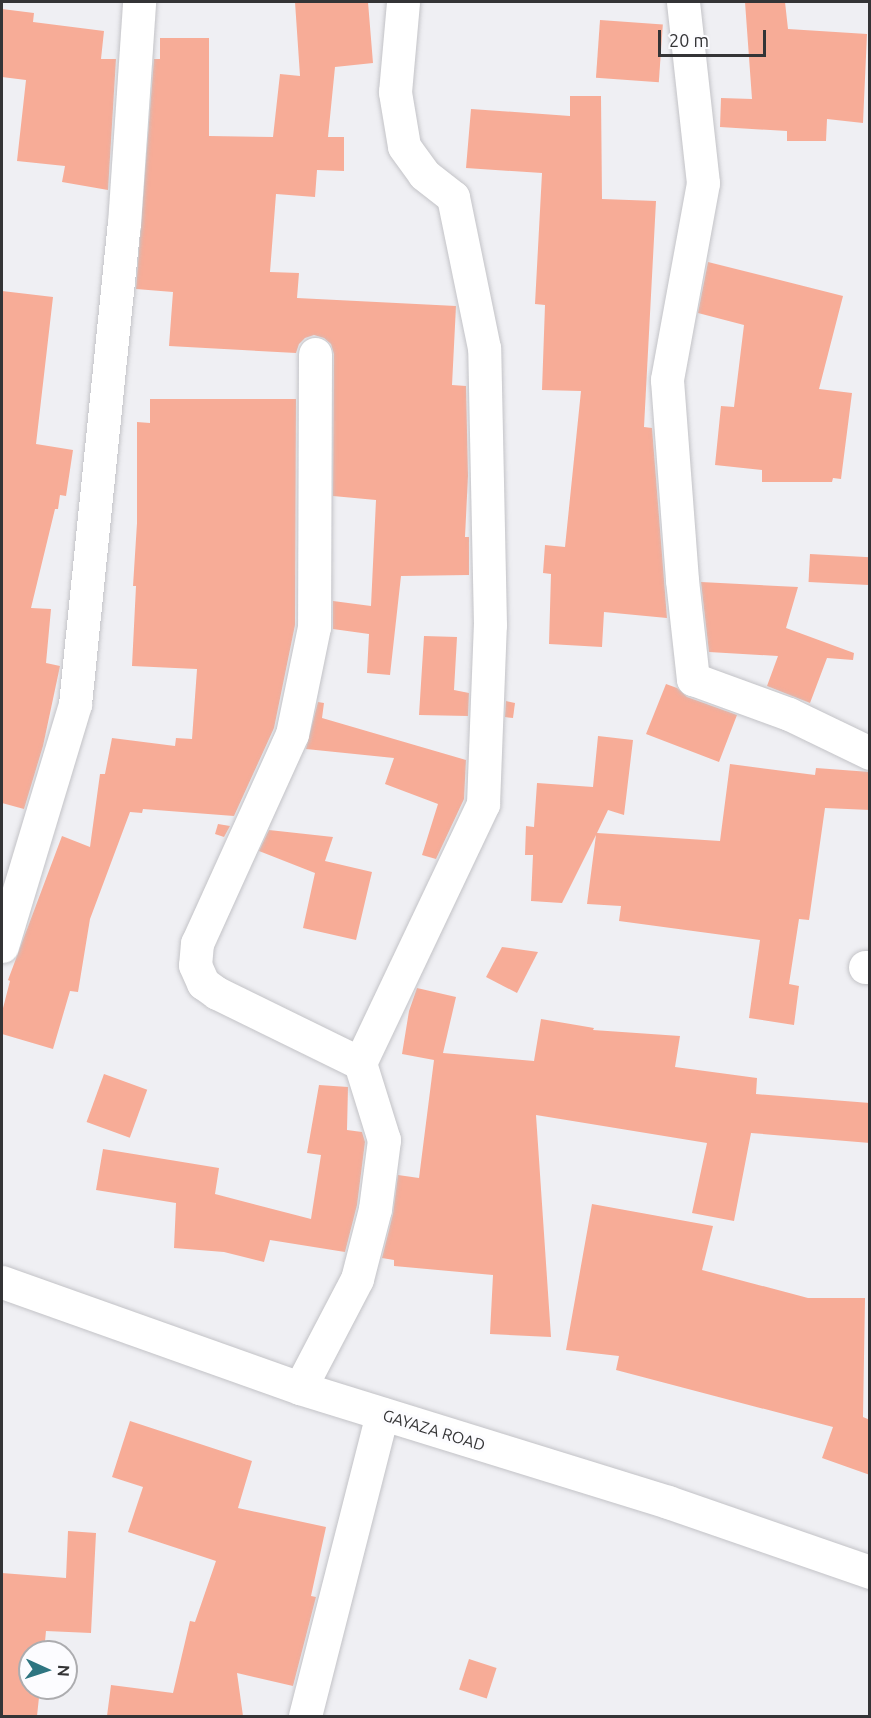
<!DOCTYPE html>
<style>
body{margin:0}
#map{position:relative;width:871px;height:1718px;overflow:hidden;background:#efeff3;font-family:Ubuntu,sans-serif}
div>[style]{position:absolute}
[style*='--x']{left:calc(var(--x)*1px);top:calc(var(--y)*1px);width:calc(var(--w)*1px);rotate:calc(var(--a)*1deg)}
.building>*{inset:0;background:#f7ac97;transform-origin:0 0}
.roads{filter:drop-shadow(0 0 2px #c3c3c7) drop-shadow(0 0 2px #c3c3c7)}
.street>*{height:33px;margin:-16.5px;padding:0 16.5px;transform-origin:16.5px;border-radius:16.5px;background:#fff}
.primary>*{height:33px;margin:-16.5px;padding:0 16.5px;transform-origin:16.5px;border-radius:16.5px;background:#fff}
span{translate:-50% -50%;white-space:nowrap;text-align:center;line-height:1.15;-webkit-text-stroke:6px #fcfcff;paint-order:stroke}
.street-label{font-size:16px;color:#343436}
.frame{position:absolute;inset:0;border:3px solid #343436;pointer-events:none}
.north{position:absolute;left:18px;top:1640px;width:60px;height:60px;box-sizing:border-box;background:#fcfcff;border:2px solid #acacaf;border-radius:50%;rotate:93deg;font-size:16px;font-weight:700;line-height:24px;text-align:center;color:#343436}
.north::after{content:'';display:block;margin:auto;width:21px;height:27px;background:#2e7581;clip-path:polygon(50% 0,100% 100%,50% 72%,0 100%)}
.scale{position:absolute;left:658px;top:30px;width:108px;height:27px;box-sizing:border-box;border:3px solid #343436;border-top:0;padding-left:8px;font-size:18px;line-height:21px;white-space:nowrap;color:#343436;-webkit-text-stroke:4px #fcfcff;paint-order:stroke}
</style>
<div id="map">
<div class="building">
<div style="clip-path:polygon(295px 2px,368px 2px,373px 63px,335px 67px,328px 137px,344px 137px,344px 171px,317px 170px,315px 197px,276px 194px,270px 272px,299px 273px,297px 298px,456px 306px,452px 385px,466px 386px,468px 476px,465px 537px,469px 537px,469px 575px,401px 576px,390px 675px,367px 673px,369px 634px,333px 629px,333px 601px,371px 606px,376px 500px,333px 496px,334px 354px,331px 344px,324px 338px,314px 335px,305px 338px,299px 344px,296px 353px,169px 346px,173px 292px,136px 289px,154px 59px,160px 59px,160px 38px,209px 38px,209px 136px,273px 137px,280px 74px,300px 76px)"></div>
<div style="clip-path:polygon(745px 2px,785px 2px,788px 29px,867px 34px,863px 123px,827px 119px,826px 141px,787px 141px,787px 131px,720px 127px,721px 98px,752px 99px)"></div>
<div style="clip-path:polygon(2px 9px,34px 13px,33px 22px,104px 31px,101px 59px,116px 59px,108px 190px,62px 182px,65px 166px,17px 161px,26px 80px,2px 77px)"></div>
<div style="left:600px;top:20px;width:63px;height:58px;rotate:4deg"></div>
<div style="clip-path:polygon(570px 96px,601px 96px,602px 199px,656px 201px,644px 427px,652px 428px,667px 618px,604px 612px,602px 647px,549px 644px,551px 574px,543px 573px,545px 545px,565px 547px,581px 391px,542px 390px,545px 305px,535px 304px,542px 173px,466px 168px,471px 109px,570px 116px)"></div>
<div style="clip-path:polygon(708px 262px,843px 296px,819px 389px,852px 393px,841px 479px,833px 478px,832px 482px,762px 482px,762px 470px,715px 465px,721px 406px,734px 407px,744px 325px,698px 313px)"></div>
<div style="clip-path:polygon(2px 291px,53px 297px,36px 444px,73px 450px,66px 496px,60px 495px,58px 509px,55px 509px,31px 608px,51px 609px,46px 663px,60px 666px,43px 746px,24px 809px,2px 803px)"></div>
<div style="clip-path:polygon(150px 399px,296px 399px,295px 625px,274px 728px,234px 816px,143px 809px,142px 813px,130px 812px,90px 919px,78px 992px,70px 991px,53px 1049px,2px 1034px,2px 1012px,10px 981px,8px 980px,62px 836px,90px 847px,100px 774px,105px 774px,112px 738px,175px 746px,176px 738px,192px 739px,197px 669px,132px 666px,136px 586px,133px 586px,137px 523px,137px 422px,150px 423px)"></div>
<div style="left:810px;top:554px;width:60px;height:28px;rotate:3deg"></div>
<div style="clip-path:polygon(701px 582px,798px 587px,786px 628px,854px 653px,853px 660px,827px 658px,810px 703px,767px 686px,778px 656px,709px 652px)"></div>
<div style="clip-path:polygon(424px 636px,457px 637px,454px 690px,469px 693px,468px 716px,419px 715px)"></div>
<div style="clip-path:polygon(666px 684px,677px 688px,687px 697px,737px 715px,719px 762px,646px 734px)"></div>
<div style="clip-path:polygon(506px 701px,515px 703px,513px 718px,505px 717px)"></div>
<div style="clip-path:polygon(318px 702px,324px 703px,322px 718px,466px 760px,464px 799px,436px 859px,422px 855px,438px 804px,385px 784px,394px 758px,306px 749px)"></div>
<div style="clip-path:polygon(598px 736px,633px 740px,624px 815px,608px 810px,597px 833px,720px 841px,730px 764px,815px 775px,816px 768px,870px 772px,870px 810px,825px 808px,809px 920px,799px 919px,789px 984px,799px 986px,794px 1025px,749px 1018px,760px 940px,619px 921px,621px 906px,587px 904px,596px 835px,562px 903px,531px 901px,533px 855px,525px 855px,526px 826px,534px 827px,537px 783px,593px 787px)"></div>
<div style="clip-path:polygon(218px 824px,230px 826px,224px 837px,215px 834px)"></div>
<div style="clip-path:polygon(269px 830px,333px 837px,325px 861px,372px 872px,356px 940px,303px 928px,315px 873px,259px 851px)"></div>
<div style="clip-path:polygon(502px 947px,538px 952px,517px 993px,486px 977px)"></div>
<div style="clip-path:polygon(417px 988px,456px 997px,443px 1053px,534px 1061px,541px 1019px,594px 1028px,593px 1030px,680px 1036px,675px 1067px,757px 1078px,756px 1094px,870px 1103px,870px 1143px,751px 1133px,734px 1221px,692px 1213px,707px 1143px,536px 1115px,551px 1337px,490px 1334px,493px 1275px,394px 1266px,394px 1260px,382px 1258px,393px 1214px,398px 1175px,419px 1178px,434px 1060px,402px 1054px,409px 1011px)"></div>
<div style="left:104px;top:1074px;width:46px;height:51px;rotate:20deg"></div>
<div style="clip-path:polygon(319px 1085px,348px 1087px,347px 1130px,362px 1132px,365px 1142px,357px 1205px,345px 1252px,270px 1240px,264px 1262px,224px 1252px,174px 1248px,176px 1203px,96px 1190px,103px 1149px,219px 1168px,215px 1194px,311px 1219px,321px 1155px,307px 1153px)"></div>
<div style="clip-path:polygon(592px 1204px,713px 1226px,702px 1270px,808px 1298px,865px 1298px,863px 1417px,870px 1420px,870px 1475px,822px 1458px,833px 1427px,616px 1370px,619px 1356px,566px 1350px)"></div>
<div style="clip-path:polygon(130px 1421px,252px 1461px,238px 1508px,326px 1527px,311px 1596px,316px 1597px,293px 1686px,237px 1673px,243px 1716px,107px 1716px,111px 1685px,173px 1693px,190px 1621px,195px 1622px,216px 1561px,128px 1532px,143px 1487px,112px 1477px)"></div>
<div style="clip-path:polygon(68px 1531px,96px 1533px,91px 1633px,46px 1631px,44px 1652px,30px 1652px,30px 1688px,40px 1688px,37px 1716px,2px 1716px,2px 1573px,66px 1578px)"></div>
<div style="left:469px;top:1659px;width:29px;height:32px;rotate:18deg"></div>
</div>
<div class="roads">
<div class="street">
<div style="--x:683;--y:2;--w:182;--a:83.7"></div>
<div style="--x:703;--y:183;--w:200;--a:100.4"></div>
<div style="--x:667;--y:380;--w:201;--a:85.7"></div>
<div style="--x:682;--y:580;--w:100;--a:83.7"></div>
<div style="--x:693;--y:679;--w:102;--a:20"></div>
<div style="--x:789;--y:714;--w:90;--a:25.7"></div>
<div style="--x:315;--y:354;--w:273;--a:90.2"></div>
<div style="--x:314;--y:627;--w:109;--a:101.6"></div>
<div style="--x:292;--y:734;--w:230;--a:114.4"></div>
<div style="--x:197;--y:943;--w:22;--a:95"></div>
<div style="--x:195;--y:965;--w:20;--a:66"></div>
<div style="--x:203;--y:983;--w:17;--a:36"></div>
<div style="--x:217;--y:993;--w:159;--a:26.1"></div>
<div style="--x:2;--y:946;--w:253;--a:-73.2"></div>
<div style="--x:75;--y:704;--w:482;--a:-84.2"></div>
<div style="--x:124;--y:224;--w:223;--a:-86.1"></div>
<div style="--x:865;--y:967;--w:5;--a:0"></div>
<div style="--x:300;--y:1388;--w:123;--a:-62.4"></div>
<div style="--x:357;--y:1279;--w:72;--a:-75.6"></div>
<div style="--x:375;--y:1209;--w:70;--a:-82.6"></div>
<div style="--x:384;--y:1140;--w:81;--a:-107.3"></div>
<div style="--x:360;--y:1063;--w:287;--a:-64.6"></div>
<div style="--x:483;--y:804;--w:179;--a:-87.8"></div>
<div style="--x:490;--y:625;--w:277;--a:-91.2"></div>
<div style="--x:484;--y:348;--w:154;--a:-101.6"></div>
<div style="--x:453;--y:197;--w:37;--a:-142"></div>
<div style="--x:424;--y:174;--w:34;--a:-126"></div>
<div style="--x:404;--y:146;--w:55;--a:-99.5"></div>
<div style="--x:395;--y:92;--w:90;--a:-84.9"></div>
<div style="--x:305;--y:1716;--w:312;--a:-75.7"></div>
</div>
<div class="primary">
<div style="--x:2;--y:1282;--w:316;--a:19.6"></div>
<div style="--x:300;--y:1388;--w:385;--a:17.2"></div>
<div style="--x:668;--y:1502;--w:214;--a:19.1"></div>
</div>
</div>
<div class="street-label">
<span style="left:434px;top:1430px;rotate:17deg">GAYAZA ROAD</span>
</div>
<div class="frame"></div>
<div class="north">N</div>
<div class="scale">20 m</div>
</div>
